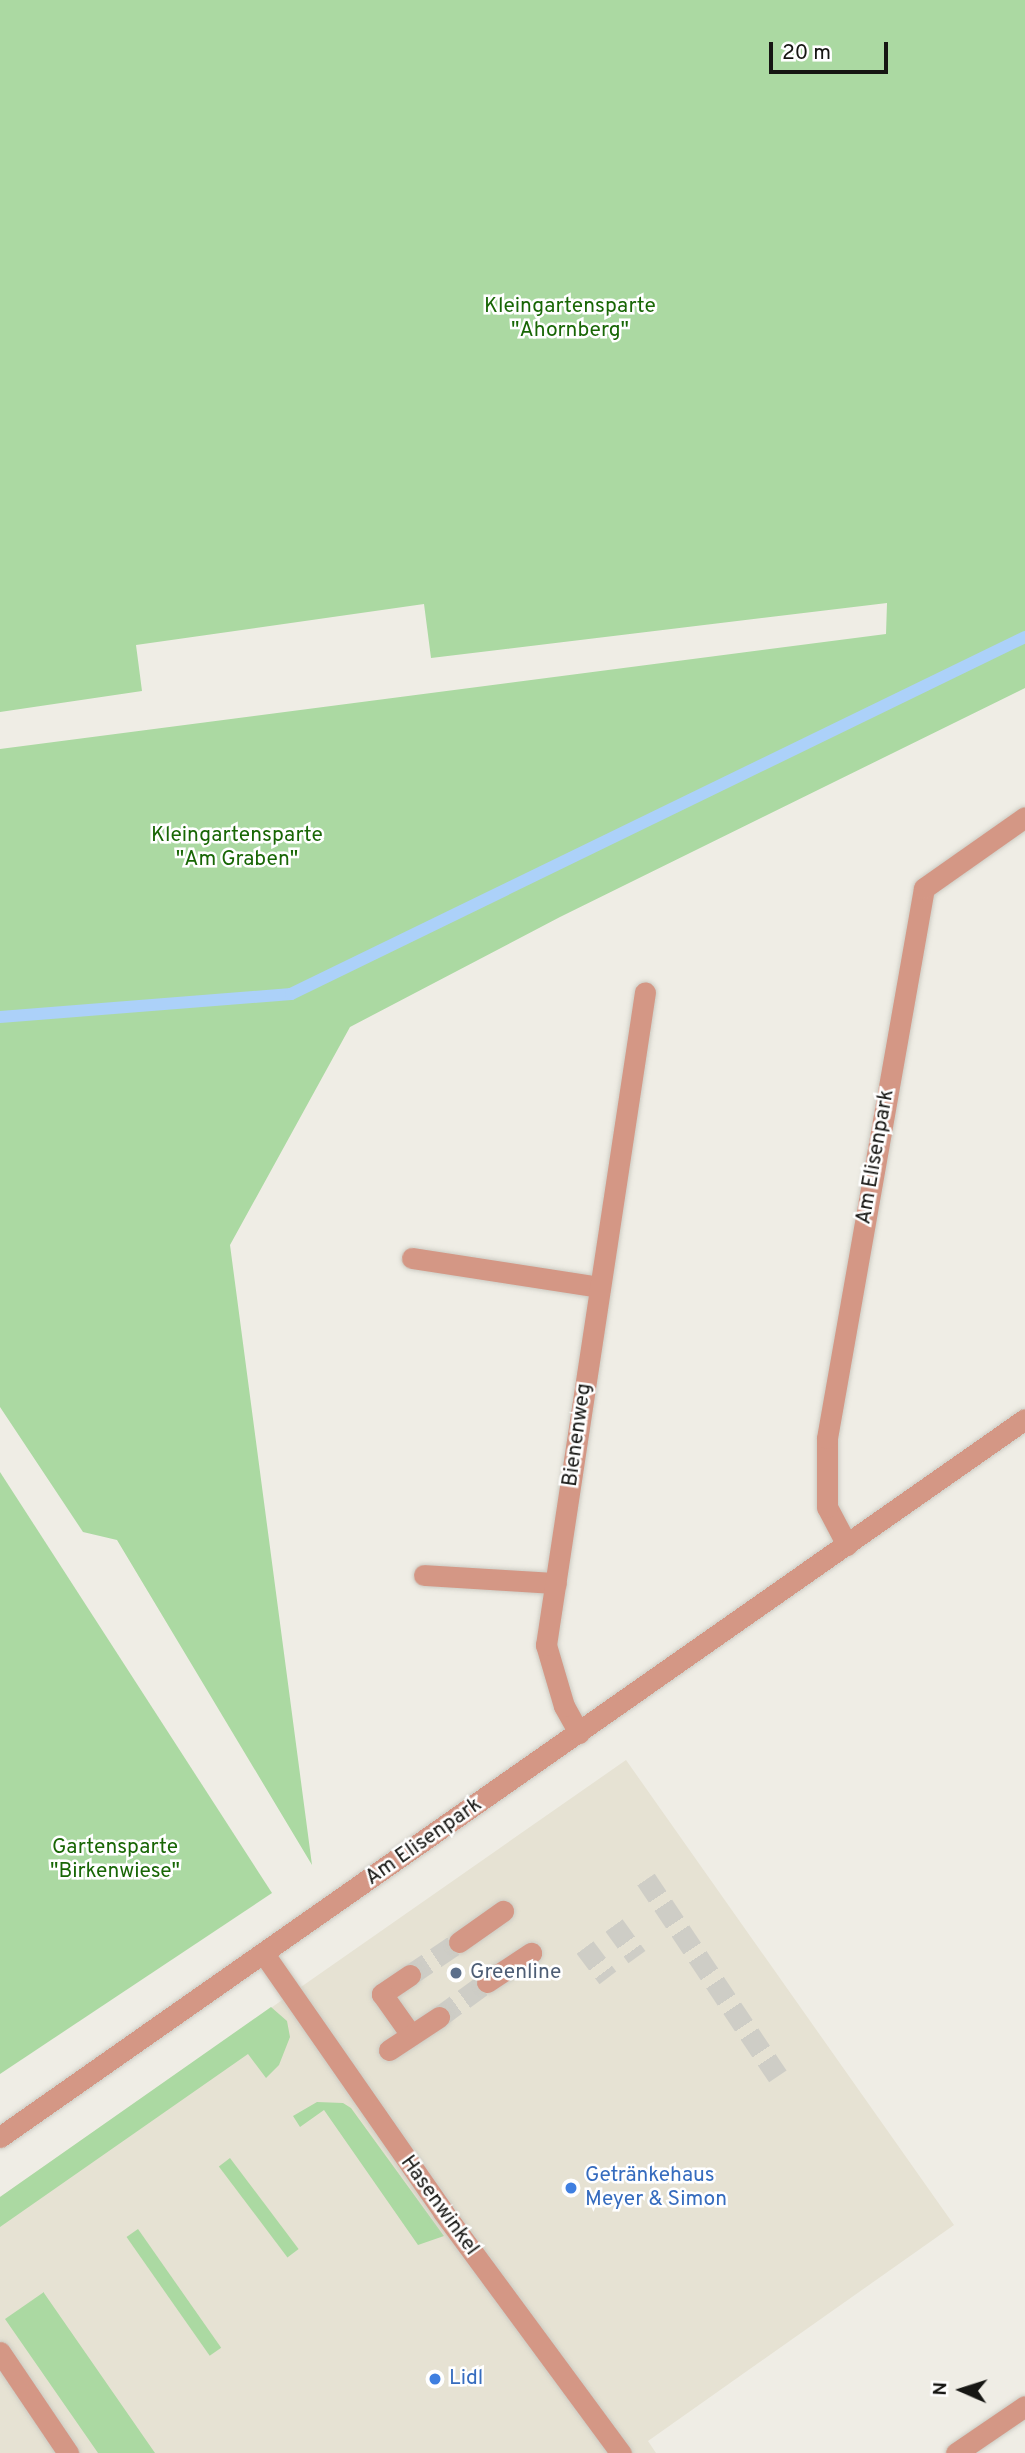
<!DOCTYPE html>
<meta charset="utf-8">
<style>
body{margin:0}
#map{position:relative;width:1025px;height:2453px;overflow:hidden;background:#efede5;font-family:Overpass,sans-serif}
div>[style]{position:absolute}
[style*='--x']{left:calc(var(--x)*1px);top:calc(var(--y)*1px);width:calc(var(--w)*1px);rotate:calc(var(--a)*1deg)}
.built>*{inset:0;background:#e6e2d3}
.green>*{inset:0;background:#abd9a2;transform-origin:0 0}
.stream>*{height:12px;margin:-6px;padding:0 6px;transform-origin:6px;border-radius:6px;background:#acd1f9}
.minor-tunnel>*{height:21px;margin-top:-10.5px;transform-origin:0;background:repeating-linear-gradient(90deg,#cecdc6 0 21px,transparent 0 31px)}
.roads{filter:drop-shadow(0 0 2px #cccbc3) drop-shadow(0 0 2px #cccbc3)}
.minor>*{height:21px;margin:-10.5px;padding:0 10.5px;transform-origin:10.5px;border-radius:10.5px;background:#d49785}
.dots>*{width:19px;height:19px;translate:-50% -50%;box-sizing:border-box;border:4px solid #fff;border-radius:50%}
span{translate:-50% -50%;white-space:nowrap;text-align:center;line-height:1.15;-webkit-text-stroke:5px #fff;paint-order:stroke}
.park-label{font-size:21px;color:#186605}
.street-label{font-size:21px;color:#161613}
.service-label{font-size:21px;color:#4e5e75}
.left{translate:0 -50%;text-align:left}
.shop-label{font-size:21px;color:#366cbe}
.north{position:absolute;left:927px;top:2355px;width:70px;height:70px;-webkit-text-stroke:5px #fff;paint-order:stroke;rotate:273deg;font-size:19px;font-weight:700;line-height:28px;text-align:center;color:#161613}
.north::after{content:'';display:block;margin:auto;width:24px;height:32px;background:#161613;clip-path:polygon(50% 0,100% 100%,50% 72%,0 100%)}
.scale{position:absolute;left:769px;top:42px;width:119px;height:32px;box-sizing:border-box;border:4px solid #161613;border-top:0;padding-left:9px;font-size:21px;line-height:24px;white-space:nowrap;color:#161613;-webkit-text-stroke:5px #fff;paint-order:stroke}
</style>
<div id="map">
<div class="built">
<div style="clip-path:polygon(626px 1760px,954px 2225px,648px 2441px,656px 2453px,0 2453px,0 2197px)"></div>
</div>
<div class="green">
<div style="clip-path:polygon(0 0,1025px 0,1025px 688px,560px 917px,350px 1027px,230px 1245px,312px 1865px,117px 1540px,83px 1532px,0 1407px,0 749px,886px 634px,887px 603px,431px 658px,424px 604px,136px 645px,142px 691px,0 712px)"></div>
<div style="clip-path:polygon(0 1472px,272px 1893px,0 2074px)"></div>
<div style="clip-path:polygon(271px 2007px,287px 2021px,290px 2037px,279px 2065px,266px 2078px,248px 2054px,0 2227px,0 2197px)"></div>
<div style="clip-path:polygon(317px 2102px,343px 2103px,351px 2108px,444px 2236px,418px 2245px,324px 2110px,300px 2127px,293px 2116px)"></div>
<div style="left:230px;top:2158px;width:114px;height:14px;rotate:53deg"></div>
<div style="left:138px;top:2229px;width:145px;height:14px;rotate:55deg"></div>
<div style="clip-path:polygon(44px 2292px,44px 2293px,155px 2453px,98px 2453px,5px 2319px)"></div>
</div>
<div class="stream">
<div style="--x:0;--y:1017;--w:292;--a:-4.5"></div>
<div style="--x:291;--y:994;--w:816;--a:-25.94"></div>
</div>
<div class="minor-tunnel">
<div style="--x:646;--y:1879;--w:237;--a:56.2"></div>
<div style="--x:614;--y:1925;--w:39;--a:54"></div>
<div style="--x:585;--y:1947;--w:38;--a:53"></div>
<div style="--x:410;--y:1975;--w:59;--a:-34"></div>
<div style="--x:439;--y:2017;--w:59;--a:-36.1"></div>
</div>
<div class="roads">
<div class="minor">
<div style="--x:412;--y:1258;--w:190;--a:8.8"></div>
<div style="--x:847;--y:1545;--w:43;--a:-117.8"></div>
<div style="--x:827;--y:1507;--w:69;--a:-90"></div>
<div style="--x:827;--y:1438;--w:558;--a:-80"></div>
<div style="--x:924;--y:888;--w:123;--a:-35.1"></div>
<div style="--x:424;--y:1575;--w:132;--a:3.5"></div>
<div style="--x:579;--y:1733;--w:31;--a:-119"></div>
<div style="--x:564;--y:1706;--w:64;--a:-106.4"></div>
<div style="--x:546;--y:1645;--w:660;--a:-81.38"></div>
<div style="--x:459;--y:1942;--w:54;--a:-35.2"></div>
<div style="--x:264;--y:1954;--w:314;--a:55.2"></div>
<div style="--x:443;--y:2212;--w:300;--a:53.6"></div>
<div style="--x:410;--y:1975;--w:34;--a:146"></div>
<div style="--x:382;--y:1994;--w:50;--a:54.7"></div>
<div style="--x:487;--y:1982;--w:53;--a:-33.4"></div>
<div style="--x:389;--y:2050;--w:60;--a:-33.4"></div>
<div style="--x:0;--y:2137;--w:1251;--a:-35.01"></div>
<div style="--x:0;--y:2352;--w:122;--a:56"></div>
<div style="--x:956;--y:2453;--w:83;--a:-34.3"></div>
</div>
</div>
<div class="dots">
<div style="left:456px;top:1973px;background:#5c6f8a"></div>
<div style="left:571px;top:2188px;background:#3f7fe0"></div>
<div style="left:435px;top:2379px;background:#3f7fe0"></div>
</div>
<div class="park-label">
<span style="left:570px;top:319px">Kleingartensparte<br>"Ahornberg"</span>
<span style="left:237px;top:848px">Kleingartensparte<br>"Am Graben"</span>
<span style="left:115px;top:1860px">Gartensparte<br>"Birkenwiese"</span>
</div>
<div class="street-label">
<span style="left:876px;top:1157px;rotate:-80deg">Am Elisenpark</span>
<span style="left:578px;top:1435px;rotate:-82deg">Bienenweg</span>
<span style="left:424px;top:1842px;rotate:-35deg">Am Elisenpark</span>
<span style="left:439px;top:2206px;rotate:54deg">Hasenwinkel</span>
</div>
<div class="service-label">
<span class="left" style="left:470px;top:1973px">Greenline</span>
</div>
<div class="shop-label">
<span class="left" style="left:585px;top:2188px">Getränkehaus<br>Meyer &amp; Simon</span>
<span class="left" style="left:449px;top:2379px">Lidl</span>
</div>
<div class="north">N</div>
<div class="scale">20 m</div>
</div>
